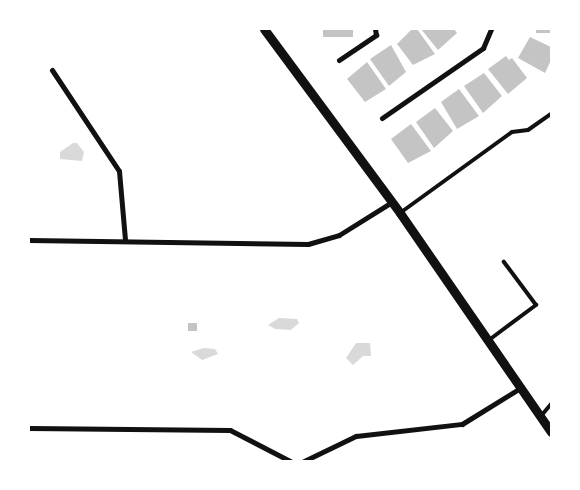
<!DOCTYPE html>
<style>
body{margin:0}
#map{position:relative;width:580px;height:490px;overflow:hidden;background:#fff;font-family:"Roboto Condensed",sans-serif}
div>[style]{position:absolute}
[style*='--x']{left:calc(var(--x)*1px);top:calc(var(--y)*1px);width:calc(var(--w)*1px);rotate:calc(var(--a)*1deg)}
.water>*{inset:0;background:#d9d9d9}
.building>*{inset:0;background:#c4c4c4;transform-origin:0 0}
.service>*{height:4px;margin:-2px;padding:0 2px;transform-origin:2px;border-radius:2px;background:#111}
.minor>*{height:5px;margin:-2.5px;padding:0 2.5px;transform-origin:2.5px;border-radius:2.5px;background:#111}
.tertiary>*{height:9px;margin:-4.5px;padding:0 4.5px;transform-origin:4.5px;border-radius:4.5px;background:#111}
span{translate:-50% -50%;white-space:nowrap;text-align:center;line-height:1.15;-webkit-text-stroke:5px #fff;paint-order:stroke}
.frame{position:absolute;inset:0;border:30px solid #fff;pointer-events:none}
</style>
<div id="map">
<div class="water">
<div style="clip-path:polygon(73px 143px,77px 143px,84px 152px,82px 161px,60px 159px,60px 152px)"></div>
<div style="clip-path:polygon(279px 318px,297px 319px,299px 323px,291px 330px,275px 329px,268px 325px)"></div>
<div style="clip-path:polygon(356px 343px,370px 343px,371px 356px,363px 356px,353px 365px,346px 358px)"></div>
<div style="clip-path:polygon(204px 348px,215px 349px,218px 354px,202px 360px,191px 352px)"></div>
</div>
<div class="building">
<div style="left:323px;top:29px;width:30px;height:8px"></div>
<div style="clip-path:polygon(412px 29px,417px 29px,435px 54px,413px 65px,397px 44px)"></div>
<div style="clip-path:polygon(421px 29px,454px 29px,457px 33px,438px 50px)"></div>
<div style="left:536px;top:29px;width:15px;height:4px"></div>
<div style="clip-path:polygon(530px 37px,551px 47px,551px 60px,545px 73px,518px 58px)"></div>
<div style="clip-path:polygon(391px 45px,406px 72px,389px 86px,370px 59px)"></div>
<div style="clip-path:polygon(506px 56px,509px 60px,512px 58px,527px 78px,508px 94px,488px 69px)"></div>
<div style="clip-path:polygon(367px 62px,386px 89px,365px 102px,347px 79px)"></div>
<div style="clip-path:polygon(484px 73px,502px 96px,483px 113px,464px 86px)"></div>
<div style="clip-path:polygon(459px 89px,479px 116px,457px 129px,441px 102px)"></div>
<div style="clip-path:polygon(435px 108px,453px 131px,434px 148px,416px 122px)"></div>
<div style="clip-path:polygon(411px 124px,431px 151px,408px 163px,391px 139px)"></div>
<div style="left:188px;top:323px;width:9px;height:8px"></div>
</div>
<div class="service">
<div style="--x:400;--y:213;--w:138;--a:-35.9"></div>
<div style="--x:512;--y:132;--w:16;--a:-7"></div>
<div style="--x:528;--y:130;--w:28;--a:-35"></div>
<div style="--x:489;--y:340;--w:59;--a:-36.7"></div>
<div style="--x:536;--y:305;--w:54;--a:-126.7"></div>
<div style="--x:541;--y:416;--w:16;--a:-50"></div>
</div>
<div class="minor">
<div style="--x:339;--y:60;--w:45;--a:-34"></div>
<div style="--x:376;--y:35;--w:6;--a:-99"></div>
<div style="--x:52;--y:70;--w:121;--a:56.4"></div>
<div style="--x:119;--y:171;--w:68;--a:85"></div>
<div style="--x:382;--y:118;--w:123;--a:-34.7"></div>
<div style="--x:483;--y:48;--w:21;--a:-67"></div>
<div style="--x:29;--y:240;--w:279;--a:0.8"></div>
<div style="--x:308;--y:244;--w:32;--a:-16"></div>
<div style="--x:339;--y:235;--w:62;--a:-31.9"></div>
<div style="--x:29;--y:428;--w:201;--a:0.6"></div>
<div style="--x:230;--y:430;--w:68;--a:27.3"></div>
<div style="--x:304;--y:461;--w:58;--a:-25.7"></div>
<div style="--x:356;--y:436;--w:107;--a:-6.5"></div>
<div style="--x:462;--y:424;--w:70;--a:-31.7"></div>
</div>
<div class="tertiary">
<div style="--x:264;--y:29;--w:229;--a:53.5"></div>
<div style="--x:400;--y:213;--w:266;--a:55.4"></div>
</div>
<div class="frame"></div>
</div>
